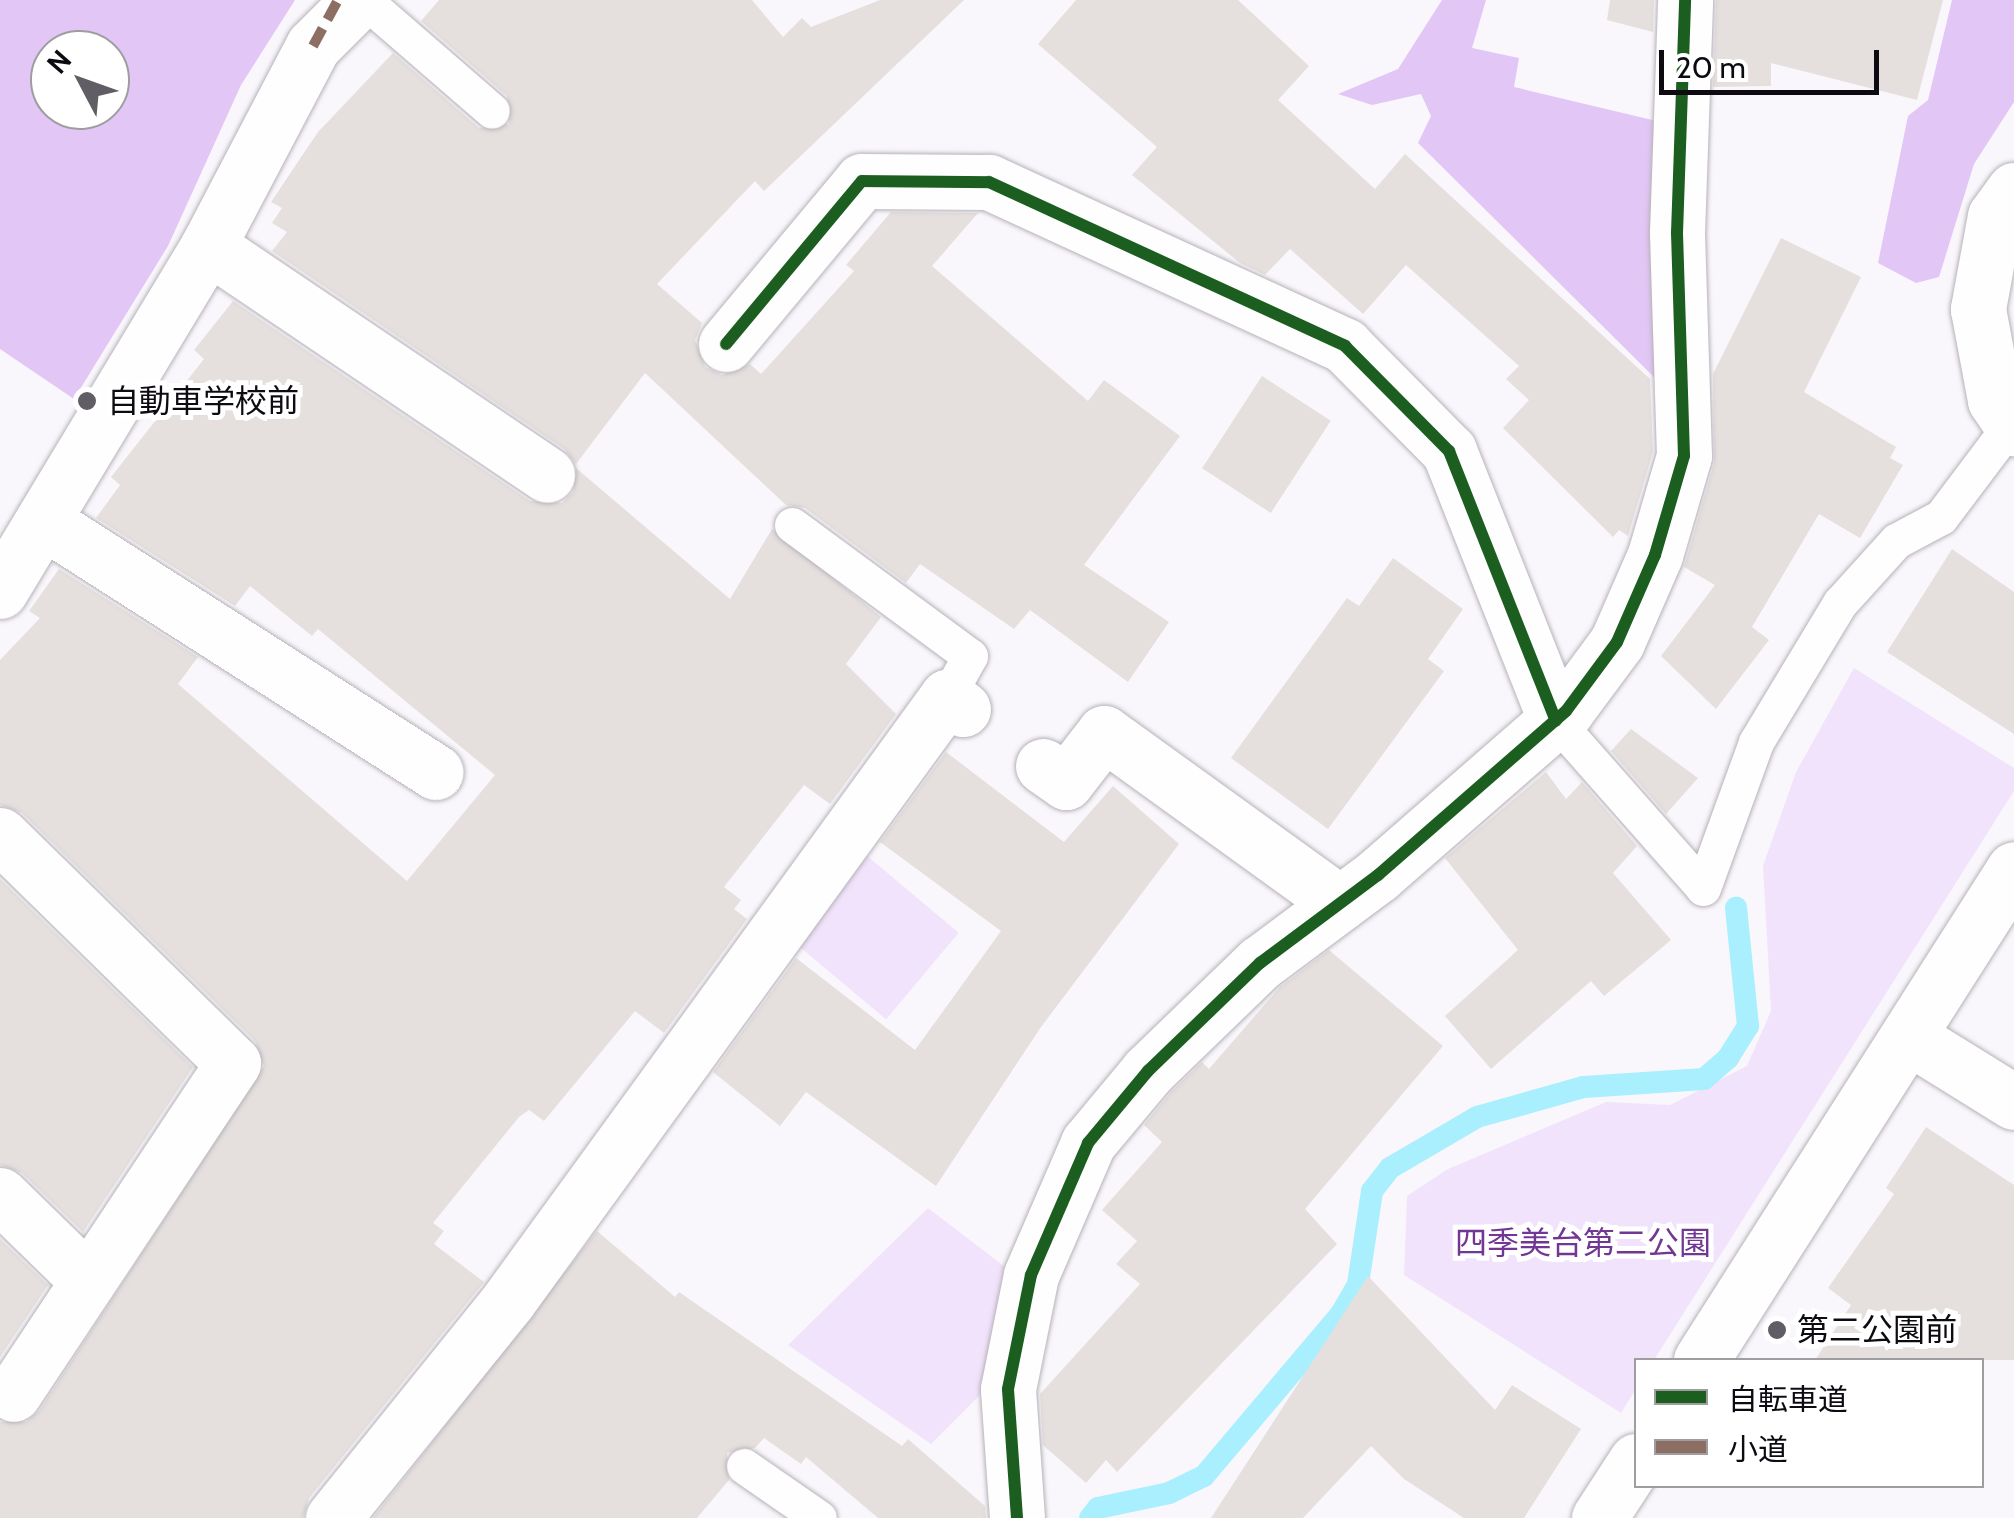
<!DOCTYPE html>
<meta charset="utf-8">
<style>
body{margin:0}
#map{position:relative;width:2014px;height:1518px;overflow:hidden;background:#faf7fc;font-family:Cabin,"Noto Sans JP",sans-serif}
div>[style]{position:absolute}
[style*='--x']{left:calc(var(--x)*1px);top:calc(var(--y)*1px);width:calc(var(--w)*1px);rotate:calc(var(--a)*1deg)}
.green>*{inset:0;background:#f1e3fb;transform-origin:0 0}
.forest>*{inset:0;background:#e2c6f5}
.stream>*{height:22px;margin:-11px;padding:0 11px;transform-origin:11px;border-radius:11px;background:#a9effd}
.building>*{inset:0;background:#e5dfde;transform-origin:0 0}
.roads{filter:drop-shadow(0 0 2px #b6b2b9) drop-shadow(0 0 2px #b6b2b9)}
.service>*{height:35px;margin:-17.5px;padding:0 17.5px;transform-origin:17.5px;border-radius:17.5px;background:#fefeff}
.minor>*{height:55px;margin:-27.5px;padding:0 27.5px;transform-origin:27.5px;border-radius:27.5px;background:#fefeff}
.tertiary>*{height:55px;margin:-27.5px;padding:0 27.5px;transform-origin:27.5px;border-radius:27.5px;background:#fefeff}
.quiet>*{height:10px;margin-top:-5px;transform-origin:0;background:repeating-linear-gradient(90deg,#8d6e63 0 20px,transparent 0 30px)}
.cycleway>*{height:12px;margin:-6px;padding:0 6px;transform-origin:6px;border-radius:6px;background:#1b5e20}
.dots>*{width:28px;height:28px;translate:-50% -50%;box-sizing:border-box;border:5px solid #fff;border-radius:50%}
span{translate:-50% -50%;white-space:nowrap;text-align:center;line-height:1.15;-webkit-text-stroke:10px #fff;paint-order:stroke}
.poi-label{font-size:32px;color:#0e0a12}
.left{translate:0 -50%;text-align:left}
.park-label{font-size:32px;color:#723794}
.legend{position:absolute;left:1634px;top:1358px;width:350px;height:130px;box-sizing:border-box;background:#fff;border:2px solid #9f9da0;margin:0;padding:12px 18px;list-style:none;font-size:30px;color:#0e0a12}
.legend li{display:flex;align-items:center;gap:20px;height:50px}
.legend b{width:50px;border:2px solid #9f9da0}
.north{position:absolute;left:30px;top:30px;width:100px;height:100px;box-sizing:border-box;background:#fff;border:2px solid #9f9da0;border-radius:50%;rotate:311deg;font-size:28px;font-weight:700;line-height:40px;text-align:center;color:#0e0a12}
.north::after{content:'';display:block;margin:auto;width:35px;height:45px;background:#615d64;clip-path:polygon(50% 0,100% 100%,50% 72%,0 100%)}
.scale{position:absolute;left:1659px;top:50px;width:220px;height:45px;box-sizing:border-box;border:5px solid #0e0a12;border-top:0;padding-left:12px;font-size:30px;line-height:35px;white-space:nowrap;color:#0e0a12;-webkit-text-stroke:8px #fff;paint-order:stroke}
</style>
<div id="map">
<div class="green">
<div style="clip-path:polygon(1854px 668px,2014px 768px,2014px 791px,1654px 1360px,1636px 1360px,1636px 1389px,1621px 1413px,1404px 1275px,1407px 1196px,1448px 1169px,1606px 1102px,1670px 1105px,1747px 1066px,1771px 1011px,1763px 866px,1796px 772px)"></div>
<div style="left:866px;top:855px;width:121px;height:113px;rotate:40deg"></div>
<div style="clip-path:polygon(928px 1208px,1013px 1273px,985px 1390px,931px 1444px,788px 1345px)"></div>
</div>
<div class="forest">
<div style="clip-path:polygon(evenodd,0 0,295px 0,241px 85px,168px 246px,74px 399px,0 349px,0 0,110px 50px,110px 110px,50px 110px,50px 50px,110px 50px)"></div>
<div style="clip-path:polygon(1442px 0,1486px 0,1472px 48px,1519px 58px,1514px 87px,1665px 123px,1659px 382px,1418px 143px,1431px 116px,1421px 94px,1372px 105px,1338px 94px,1398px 69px)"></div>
<div style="clip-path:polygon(1952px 0,2014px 0,2014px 102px,1974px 164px,1939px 277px,1916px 283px,1878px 263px,1908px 116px,1928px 100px)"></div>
</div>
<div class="stream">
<div style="--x:1090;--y:1518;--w:13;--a:-51"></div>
<div style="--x:1098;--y:1508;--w:73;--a:-11.9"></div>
<div style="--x:1169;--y:1493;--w:39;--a:-26"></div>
<div style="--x:1204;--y:1476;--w:212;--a:-49.8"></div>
<div style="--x:1341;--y:1314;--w:34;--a:-60"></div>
<div style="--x:1358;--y:1284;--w:94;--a:-81.4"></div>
<div style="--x:1372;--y:1191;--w:29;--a:-52"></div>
<div style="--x:1390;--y:1168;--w:101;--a:-30.4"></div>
<div style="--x:1477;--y:1117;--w:111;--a:-15.7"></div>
<div style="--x:1584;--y:1087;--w:120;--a:-3.8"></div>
<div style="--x:1704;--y:1079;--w:32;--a:-41"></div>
<div style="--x:1728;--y:1058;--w:38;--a:-58"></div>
<div style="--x:1748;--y:1026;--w:119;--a:-95.8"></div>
</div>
<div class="building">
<div style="clip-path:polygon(439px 0,752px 0,783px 37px,802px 18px,811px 27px,880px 0,964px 0,764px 191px,755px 181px,657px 284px,702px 323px,695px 340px,705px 367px,722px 375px,750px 364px,761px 374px,854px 271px,846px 265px,891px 212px,978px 213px,932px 266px,1088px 401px,1104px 380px,1180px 436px,1084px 565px,1169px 622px,1128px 682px,1030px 610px,1014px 629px,920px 564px,906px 583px,805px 508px,786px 505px,645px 373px,576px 464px,564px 449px,272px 251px,287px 232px,272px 223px,282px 208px,271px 202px,318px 132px,393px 53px,479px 128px,509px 124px,507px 96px,421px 21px)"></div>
<div style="clip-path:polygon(1076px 0,1238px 0,1309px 66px,1278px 100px,1375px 189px,1405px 154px,1650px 379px,1653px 452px,1628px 536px,1619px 530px,1613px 537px,1503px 428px,1529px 400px,1506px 379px,1519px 366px,1406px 265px,1363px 314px,1290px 249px,1265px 275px,1240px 263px,1132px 175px,1157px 147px,1038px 44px)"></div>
<div style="clip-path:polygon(1610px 0,1654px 0,1653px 32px,1607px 20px)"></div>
<div style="clip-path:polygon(1716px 0,1943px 0,1917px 100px,1771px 63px,1771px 86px,1713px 87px)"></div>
<div style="clip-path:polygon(1781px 238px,1861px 277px,1804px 392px,1896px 447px,1890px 458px,1903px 465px,1860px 538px,1819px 514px,1752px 627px,1769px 640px,1716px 709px,1661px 656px,1715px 585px,1684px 567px,1714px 464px,1713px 374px)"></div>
<div style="clip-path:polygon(233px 301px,530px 501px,562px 503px,573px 492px,576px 468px,730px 599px,772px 529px,881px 617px,846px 664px,896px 714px,830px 804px,804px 785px,724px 887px,741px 900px,734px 909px,747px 919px,664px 1033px,635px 1011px,544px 1121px,529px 1110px,519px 1117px,433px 1223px,444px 1231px,434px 1244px,484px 1282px,309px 1498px,303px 1518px,0 1518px,0 1422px,26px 1422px,39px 1411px,264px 1066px,255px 1041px,22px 813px,0 805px,0 660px,40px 618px,29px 611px,59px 569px,198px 657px,178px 684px,407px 881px,495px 775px,318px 629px,312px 636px,250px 586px,235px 606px,96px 518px,120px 485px,111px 477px,204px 359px,194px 350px)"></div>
<div style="left:1262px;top:376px;width:82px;height:110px;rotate:33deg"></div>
<div style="clip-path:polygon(1952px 549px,2014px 592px,2014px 734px,1887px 652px)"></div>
<div style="clip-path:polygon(1393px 558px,1463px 609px,1428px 659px,1444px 671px,1328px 829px,1231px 758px,1347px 598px,1359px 606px)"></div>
<div style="clip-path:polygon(1631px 729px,1698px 778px,1666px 814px,1611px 751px)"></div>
<div style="clip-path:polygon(946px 752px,1064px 842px,1113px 786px,1179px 844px,1041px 1027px,936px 1186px,806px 1092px,780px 1126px,713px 1072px,796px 958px,915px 1050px,1001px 931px,880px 842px)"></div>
<div style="clip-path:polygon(1546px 772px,1566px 799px,1582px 782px,1637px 846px,1613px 873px,1671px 940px,1604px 996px,1591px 981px,1491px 1069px,1445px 1016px,1518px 950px,1445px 858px)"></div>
<div style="clip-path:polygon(0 879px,193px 1067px,83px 1232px,22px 1173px,0 1165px)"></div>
<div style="clip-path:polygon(1329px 950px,1443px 1046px,1305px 1209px,1337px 1244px,1117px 1472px,1106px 1460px,1086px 1483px,1043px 1445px,1040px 1394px,1140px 1284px,1116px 1264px,1137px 1241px,1102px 1210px,1162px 1142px,1144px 1125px,1171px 1092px,1202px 1062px,1209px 1069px,1279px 988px)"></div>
<div style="clip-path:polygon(1926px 1127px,2014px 1185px,2014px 1360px,1815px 1360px,1851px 1305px,1828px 1288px,1894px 1194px,1886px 1188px)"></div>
<div style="clip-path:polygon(597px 1231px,675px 1297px,679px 1292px,902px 1446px,908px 1439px,985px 1506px,986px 1518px,878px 1518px,806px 1457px,801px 1464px,764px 1438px,755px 1448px,727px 1453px,729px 1480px,697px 1518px,373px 1518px)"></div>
<div style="clip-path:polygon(0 1239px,48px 1285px,0 1357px)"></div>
<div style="clip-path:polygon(1368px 1276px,1495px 1410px,1512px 1385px,1581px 1429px,1524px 1518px,1464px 1518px,1404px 1479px,1371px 1446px,1303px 1518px,1211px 1518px)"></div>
</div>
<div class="roads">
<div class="service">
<div style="--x:364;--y:0;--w:169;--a:40.9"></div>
<div style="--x:792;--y:525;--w:221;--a:36.4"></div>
<div style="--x:970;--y:656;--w:47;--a:119.3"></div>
<div style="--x:1556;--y:721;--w:222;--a:48.6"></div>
<div style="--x:1703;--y:888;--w:155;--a:-70"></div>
<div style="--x:1756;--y:742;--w:162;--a:-58.9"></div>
<div style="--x:1840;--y:603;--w:84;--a:-47.9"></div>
<div style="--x:1896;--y:541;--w:51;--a:-28.1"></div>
<div style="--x:1941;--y:517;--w:116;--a:-53"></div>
<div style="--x:744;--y:1466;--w:91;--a:34.7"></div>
</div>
<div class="minor">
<div style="--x:2014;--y:190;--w:32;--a:126"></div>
<div style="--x:1995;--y:216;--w:95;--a:100.4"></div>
<div style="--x:1978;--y:309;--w:93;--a:79.4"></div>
<div style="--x:1995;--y:400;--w:34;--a:56"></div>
<div style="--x:208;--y:246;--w:409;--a:34"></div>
<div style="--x:726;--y:344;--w:212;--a:-50.2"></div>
<div style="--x:862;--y:181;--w:127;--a:0.5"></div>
<div style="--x:989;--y:182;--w:392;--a:24.7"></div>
<div style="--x:1345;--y:346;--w:148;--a:45.3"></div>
<div style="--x:1449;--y:451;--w:290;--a:68.4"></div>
<div style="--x:43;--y:521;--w:466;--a:32.6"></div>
<div style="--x:0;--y:591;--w:403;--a:-58.9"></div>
<div style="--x:208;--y:246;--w:226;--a:-62.3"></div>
<div style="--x:313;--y:46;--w:65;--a:-45"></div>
<div style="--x:1043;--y:766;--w:28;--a:35"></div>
<div style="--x:1066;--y:782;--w:62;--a:-52.2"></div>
<div style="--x:1104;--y:733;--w:291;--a:35.8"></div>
<div style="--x:0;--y:835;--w:326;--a:44.4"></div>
<div style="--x:233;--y:1063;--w:397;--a:123.6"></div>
<div style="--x:0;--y:1195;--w:123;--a:44.3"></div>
<div style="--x:1701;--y:1360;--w:582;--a:-57.48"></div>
<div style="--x:333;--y:1518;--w:279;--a:-51.1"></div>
<div style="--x:508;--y:1301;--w:747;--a:-53.99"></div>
<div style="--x:947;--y:697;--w:20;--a:37"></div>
<div style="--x:1017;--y:1518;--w:129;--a:-94"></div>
<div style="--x:1008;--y:1389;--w:116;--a:-78.6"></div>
<div style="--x:1031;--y:1275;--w:144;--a:-66.6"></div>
<div style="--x:1088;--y:1143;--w:94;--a:-50.2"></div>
<div style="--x:1148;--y:1071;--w:156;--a:-44"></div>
<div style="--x:1260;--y:963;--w:147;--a:-36.7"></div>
<div style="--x:1378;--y:875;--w:249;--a:-41.1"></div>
<div style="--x:1566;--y:711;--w:86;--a:-53.5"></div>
<div style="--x:1617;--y:642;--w:95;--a:-66.4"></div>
<div style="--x:1655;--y:555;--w:103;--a:-73.7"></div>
<div style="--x:1684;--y:456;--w:223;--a:-91.8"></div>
<div style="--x:1677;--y:233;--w:233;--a:-88"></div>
<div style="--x:1599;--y:1518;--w:68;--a:-57"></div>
</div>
<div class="tertiary">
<div style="--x:1909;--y:1037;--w:123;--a:31.8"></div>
</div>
</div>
<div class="quiet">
<div style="--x:313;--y:46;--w:52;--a:-61.5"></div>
</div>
<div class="cycleway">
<div style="--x:726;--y:344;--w:212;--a:-50.2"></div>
<div style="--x:862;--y:181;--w:127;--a:0.5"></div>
<div style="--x:989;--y:182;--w:392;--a:24.7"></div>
<div style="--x:1345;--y:346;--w:148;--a:45.3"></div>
<div style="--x:1449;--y:451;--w:290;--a:68.4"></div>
<div style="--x:1017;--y:1518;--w:129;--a:-94"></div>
<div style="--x:1008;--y:1389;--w:116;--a:-78.6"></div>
<div style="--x:1031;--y:1275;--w:144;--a:-66.6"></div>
<div style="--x:1088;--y:1143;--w:94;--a:-50.2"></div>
<div style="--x:1148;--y:1071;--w:156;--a:-44"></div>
<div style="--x:1260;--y:963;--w:147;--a:-36.7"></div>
<div style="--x:1378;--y:875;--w:249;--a:-41.1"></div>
<div style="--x:1566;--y:711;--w:86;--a:-53.5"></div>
<div style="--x:1617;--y:642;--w:95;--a:-66.4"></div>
<div style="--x:1655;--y:555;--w:103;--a:-73.7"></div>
<div style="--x:1684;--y:456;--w:223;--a:-91.8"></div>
<div style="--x:1677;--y:233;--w:233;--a:-88"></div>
</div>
<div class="dots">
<div style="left:87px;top:401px;background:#615d64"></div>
<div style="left:1777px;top:1330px;background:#615d64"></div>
</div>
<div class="poi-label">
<span class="left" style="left:107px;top:401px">自動車学校前</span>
<span class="left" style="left:1797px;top:1330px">第二公園前</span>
</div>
<div class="park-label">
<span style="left:1583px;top:1243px">四季美台第二公園</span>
</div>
<ul class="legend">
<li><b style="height:12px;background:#1b5e20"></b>自転車道</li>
<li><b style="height:12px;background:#8d6e63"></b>小道</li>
</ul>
<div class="north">N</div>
<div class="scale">20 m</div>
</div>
